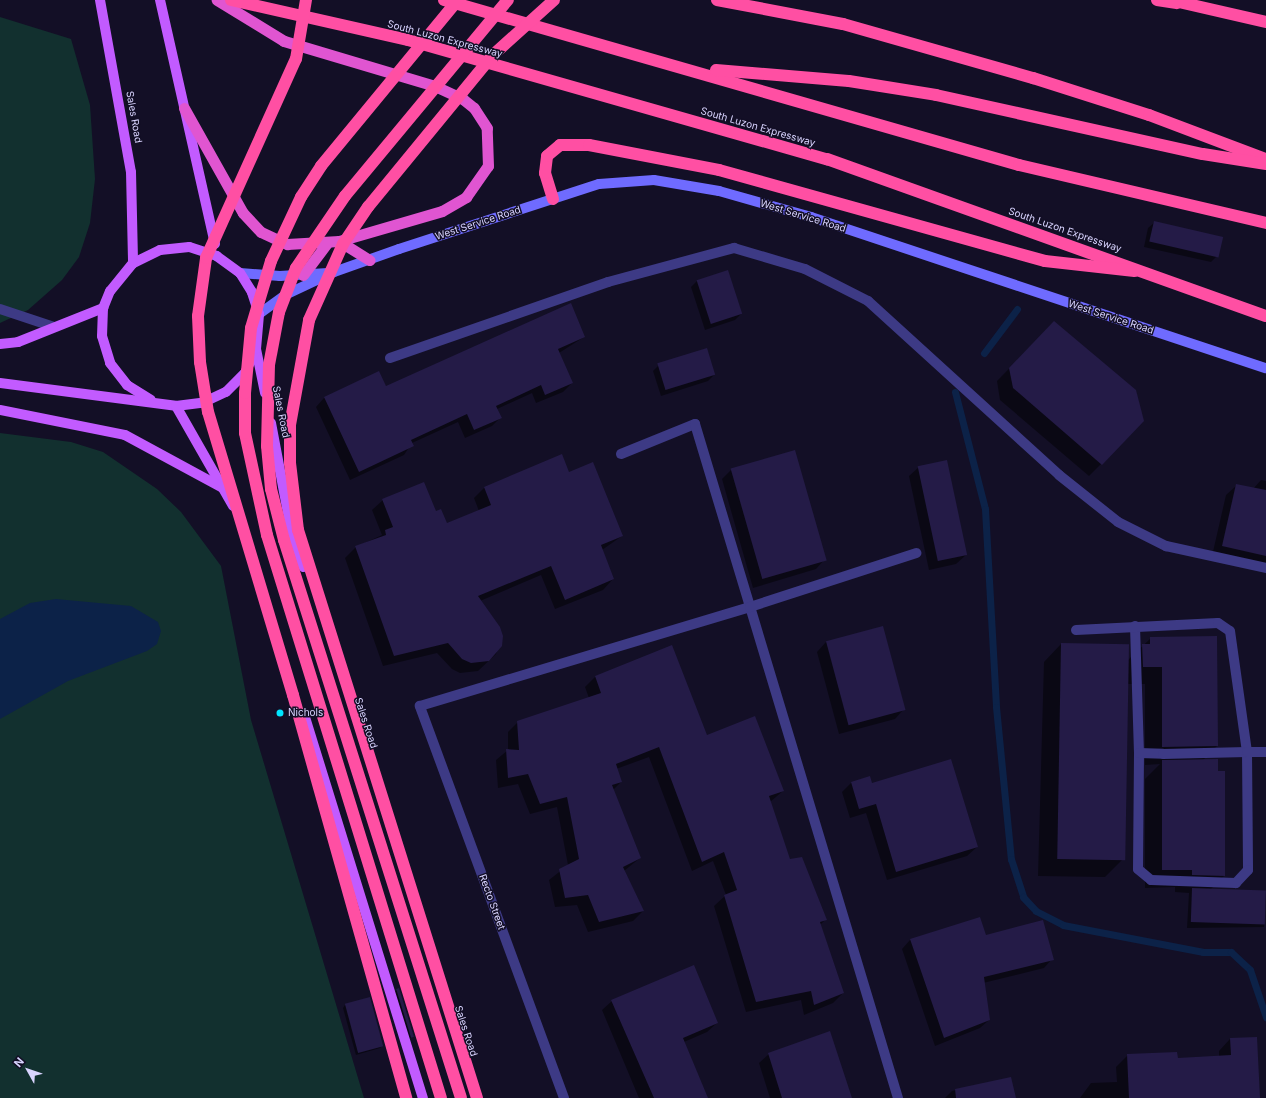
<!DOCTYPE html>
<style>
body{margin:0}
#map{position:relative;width:1266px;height:1098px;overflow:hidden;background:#130f26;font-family:Inter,sans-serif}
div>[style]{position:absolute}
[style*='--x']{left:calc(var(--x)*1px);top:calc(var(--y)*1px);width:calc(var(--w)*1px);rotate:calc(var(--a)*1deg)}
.green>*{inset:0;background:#12302f}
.water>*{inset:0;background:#0c2248}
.shadow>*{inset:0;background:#0007}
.stream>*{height:7px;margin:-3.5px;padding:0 3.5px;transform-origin:3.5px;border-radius:3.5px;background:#0c2248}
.building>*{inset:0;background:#241b47;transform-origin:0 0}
.service>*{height:10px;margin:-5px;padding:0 5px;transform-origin:5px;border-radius:5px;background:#3d3a85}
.secondary>*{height:10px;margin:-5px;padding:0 5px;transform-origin:5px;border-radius:5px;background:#6f6bff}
.primary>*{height:10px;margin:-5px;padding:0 5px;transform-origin:5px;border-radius:5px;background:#c25bff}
.trunk>*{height:11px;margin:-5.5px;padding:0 5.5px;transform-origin:5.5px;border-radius:5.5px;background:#e055d1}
.motorway>*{height:12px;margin:-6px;padding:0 6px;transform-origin:6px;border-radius:6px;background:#ff4fa3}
.motorway-bridge>*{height:12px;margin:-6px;padding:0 6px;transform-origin:6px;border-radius:6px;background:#ff4fa3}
.dots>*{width:11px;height:11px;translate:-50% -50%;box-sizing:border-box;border:2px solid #130f26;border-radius:50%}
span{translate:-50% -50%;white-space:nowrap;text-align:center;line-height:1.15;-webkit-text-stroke:3px #130f26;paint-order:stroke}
.street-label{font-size:10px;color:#d9d4ff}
.poi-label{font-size:10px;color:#d9d4ff}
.left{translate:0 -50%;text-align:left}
.north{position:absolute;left:8px;top:1050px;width:40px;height:40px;-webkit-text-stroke:3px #130f26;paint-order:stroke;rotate:310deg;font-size:11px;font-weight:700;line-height:16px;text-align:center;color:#d9d4ff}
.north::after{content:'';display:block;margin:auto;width:14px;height:18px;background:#d9d4ff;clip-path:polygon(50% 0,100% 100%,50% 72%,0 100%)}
</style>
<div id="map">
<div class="green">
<div style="clip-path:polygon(0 17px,71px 39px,90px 105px,95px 179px,90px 223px,79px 257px,62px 280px,28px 310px,0 323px)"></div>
<div style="clip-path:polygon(0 433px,71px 442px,103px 452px,157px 489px,181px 512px,221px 566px,251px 720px,364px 1098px,0 1098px)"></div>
</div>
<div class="water">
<div style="clip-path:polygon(56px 599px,131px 606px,158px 622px,161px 631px,157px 644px,147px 651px,68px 681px,0 719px,0 619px,30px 603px)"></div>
</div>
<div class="shadow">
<div style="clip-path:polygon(1155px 222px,1217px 256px,1211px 262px,1144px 247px,1148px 228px)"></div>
<div style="clip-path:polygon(697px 281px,741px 314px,735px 320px,705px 330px,691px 287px)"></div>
<div style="clip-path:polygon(1042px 335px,1101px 464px,1089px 476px,1000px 400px,997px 381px)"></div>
<div style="clip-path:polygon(584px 337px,559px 353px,572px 383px,563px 392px,536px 403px,532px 393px,497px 409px,501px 417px,492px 426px,465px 438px,458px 422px,412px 443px,404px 455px,350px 480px,316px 407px,324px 398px,379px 372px,386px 387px)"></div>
<div style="clip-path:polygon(659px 365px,714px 375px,708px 381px,661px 396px,653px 371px)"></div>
<div style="clip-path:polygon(794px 451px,825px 559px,816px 569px,753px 588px,722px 479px,731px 470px)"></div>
<div style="clip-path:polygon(561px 456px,569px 474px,622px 536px,602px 550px,613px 579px,603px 590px,555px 609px,541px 575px,480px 601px,502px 636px,496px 654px,478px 671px,460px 673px,452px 669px,437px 653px,383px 666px,345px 558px,356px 547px,382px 535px,372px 510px,383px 500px,436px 512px,446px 524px,479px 511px,474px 498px,484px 488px)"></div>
<div style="clip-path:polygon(919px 467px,966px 555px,956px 564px,929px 570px,909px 476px)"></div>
<div style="clip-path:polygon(1261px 480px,1266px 481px,1266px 568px,1212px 556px,1226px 495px,1237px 485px,1253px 489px)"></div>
<div style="clip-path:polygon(1151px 638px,1217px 746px,1202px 761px,1224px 876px,1210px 890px,1266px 892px,1264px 927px,1187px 928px,1189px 893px,1175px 892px,1175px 887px,1145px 888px,1145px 779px,1160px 764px,1145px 765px,1145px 684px,1127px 684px,1123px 859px,1105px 877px,1038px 876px,1044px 662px,1061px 644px,1128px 660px)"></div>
<div style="clip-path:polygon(826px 642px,904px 709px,895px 719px,839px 734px,817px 652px)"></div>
<div style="clip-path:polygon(671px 647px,707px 737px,783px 791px,770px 802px,790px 861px,825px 920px,820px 925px,843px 993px,833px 1003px,804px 1015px,801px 1000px,746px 1012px,714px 906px,726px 895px,713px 861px,692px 871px,649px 757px,616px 769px,621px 782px,613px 790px,640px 858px,624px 871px,643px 911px,633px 921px,588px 932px,577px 905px,555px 907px,549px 880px,568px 865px,557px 807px,530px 814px,518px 784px,498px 788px,496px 760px,508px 750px,508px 732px,518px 722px,589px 698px,585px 687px,595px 677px)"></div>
<div style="clip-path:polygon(851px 783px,871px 784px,977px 847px,967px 856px,887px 880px,866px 813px,850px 818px,842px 792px)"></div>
<div style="clip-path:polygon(985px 937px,1052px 959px,1044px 968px,983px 983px,989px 1020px,980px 1028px,935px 1046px,902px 949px,910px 940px)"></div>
<div style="clip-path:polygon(397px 990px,413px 1036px,408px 1040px,394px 993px)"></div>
<div style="clip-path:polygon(612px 1001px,717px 1023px,707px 1032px,684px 1042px,707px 1098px,639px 1098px,602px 1010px)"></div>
<div style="clip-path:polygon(345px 1005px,382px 1045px,380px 1048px,356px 1055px,343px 1008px)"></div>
<div style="clip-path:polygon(1230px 1039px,1259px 1098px,1080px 1098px,1091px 1083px,1117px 1082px,1116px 1067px,1128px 1055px,1177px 1059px,1219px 1057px,1219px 1051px)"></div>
<div style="clip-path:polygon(769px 1054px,851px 1098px,770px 1098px,759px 1063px)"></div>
<div style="clip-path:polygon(1010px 1078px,1015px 1098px,945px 1098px,952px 1091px)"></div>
</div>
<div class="stream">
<div style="--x:984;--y:353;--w:55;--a:-53.1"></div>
<div style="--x:955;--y:392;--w:121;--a:75.6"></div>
<div style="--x:985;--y:509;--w:198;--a:86.8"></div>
<div style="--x:996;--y:707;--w:153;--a:84.4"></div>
<div style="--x:1011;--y:859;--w:40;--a:72"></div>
<div style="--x:1023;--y:897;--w:19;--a:47"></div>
<div style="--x:1036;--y:911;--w:30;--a:27"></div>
<div style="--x:1063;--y:925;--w:143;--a:10.9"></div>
<div style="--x:1203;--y:952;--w:28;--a:0"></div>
<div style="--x:1231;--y:952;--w:26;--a:43"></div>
<div style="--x:1250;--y:970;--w:50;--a:71.2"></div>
</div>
<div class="building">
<div style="left:1154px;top:221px;width:71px;height:21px;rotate:13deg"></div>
<div style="left:728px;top:270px;width:46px;height:33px;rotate:72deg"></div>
<div style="clip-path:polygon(571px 303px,585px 337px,558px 349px,573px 383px,545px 395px,541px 385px,496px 406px,502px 418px,474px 430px,467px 414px,411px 440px,414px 446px,359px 472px,324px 397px,379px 371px,386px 386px)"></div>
<div style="clip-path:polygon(1054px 321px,1136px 390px,1144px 421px,1102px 465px,1013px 388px,1009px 368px)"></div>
<div style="left:707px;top:348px;width:28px;height:52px;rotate:73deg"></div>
<div style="left:795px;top:450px;width:115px;height:67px;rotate:74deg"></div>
<div style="clip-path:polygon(562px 454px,569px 472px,593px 462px,623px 536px,601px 545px,614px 579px,565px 600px,551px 566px,478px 596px,500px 627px,503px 636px,502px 646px,489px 661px,471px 663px,462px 659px,448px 643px,394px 656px,355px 546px,386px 535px,385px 530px,393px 527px,382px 499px,424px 482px,436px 511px,441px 509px,447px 523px,491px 505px,484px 487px)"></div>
<div style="left:947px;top:460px;width:97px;height:30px;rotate:78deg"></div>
<div style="clip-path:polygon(1236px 484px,1266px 490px,1266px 556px,1222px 546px)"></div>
<div style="left:883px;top:626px;width:87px;height:59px;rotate:75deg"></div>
<div style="clip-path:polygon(1217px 636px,1218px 746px,1162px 747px,1162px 667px,1143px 667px,1142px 644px,1150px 644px,1150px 637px)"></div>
<div style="left:1061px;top:643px;width:68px;height:216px;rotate:1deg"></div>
<div style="clip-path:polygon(672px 645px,707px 735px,755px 716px,784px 791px,769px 796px,790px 859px,802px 857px,827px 920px,820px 922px,844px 993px,814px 1005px,811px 991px,756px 1002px,724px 895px,737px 890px,724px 852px,702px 862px,659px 747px,616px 764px,622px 782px,612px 785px,641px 858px,623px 867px,644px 911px,599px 922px,588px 895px,565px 898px,559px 869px,579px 859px,567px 797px,540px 804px,528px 774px,508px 778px,506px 749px,519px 750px,517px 721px,601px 693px,595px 676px)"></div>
<div style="clip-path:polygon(951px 759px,978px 847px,896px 872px,876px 804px,859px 809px,851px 782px,870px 776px,872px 783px)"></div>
<div style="clip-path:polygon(1218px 759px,1218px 771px,1225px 771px,1225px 876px,1192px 875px,1192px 870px,1162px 870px,1162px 760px)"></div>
<div style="left:1192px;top:888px;width:74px;height:34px;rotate:2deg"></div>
<div style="clip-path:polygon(980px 917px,986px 935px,1043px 920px,1054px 960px,984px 977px,990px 1020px,944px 1038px,910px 939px)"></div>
<div style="clip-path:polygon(694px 965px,718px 1023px,683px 1038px,708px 1098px,654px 1098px,611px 1000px)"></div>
<div style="left:399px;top:988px;width:51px;height:3px;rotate:73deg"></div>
<div style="left:370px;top:997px;width:51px;height:26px;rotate:75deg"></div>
<div style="clip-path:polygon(830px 1031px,852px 1098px,782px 1098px,768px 1053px)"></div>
<div style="clip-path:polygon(1257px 1037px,1260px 1098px,1129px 1098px,1127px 1054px,1177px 1052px,1178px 1058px,1231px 1055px,1230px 1038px)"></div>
<div style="clip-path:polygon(1011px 1077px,1016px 1098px,956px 1098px,955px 1089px)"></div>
</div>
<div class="service">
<div style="--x:0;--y:309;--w:57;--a:18.4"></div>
<div style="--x:390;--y:358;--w:231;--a:-19.2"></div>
<div style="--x:608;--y:282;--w:131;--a:-15.1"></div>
<div style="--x:734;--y:248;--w:74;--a:16.5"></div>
<div style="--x:805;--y:269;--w:71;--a:26.9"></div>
<div style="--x:868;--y:301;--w:258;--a:42.3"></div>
<div style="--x:1059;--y:475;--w:75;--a:38.5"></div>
<div style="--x:1118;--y:522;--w:54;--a:26.6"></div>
<div style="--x:1166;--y:546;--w:102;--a:12.4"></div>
<div style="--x:621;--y:454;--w:80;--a:-22.1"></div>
<div style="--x:695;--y:424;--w:704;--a:73.24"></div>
<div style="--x:1135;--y:626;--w:127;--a:88.2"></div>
<div style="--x:1076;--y:630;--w:142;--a:-2.8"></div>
<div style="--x:1218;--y:623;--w:14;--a:34"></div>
<div style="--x:1230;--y:631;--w:122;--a:82"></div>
<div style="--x:1247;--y:752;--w:118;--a:89.5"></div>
<div style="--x:1248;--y:870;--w:18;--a:133"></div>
<div style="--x:1236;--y:883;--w:85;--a:-178"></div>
<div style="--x:1151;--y:880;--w:17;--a:-140"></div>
<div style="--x:1138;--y:869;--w:116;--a:-89.5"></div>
<div style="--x:1139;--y:753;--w:24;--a:2"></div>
<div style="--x:1163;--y:754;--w:84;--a:-1.4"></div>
<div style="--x:1247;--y:752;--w:19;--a:0"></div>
<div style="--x:564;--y:1098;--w:418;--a:-110.2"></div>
<div style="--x:420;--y:706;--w:345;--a:-16.7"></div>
<div style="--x:750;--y:607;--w:175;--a:-18"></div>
</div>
<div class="secondary">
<div style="--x:240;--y:273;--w:40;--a:4.3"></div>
<div style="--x:280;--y:276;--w:48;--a:-3.6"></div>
<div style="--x:259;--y:314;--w:32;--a:-36"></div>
<div style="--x:285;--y:295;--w:54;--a:-25.1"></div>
<div style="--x:334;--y:272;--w:69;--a:-19.5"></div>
<div style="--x:399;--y:249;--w:210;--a:-18"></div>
<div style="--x:599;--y:184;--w:55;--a:-4.2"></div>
<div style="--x:654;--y:180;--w:66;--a:9.6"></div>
<div style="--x:719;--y:191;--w:96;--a:15.8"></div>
<div style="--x:811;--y:217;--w:479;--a:18.4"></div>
</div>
<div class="primary">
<div style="--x:100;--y:0;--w:175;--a:79.8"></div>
<div style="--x:131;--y:172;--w:91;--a:88.7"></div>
<div style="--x:160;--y:0;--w:250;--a:77.3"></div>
<div style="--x:0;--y:344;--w:18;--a:-6"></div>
<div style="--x:18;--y:342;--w:92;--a:-21.8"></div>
<div style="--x:256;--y:349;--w:45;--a:78.4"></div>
<div style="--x:0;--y:383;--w:177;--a:7.4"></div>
<div style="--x:176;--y:406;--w:26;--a:-7"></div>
<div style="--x:202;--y:403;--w:26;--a:-25"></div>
<div style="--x:226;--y:392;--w:27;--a:-45"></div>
<div style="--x:245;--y:373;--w:26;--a:-65"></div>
<div style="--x:256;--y:349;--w:35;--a:-85"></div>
<div style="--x:259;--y:314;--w:23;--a:-108"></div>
<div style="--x:252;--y:292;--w:22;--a:-122"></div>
<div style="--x:240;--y:273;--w:29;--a:-144"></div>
<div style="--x:217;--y:256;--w:29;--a:-162"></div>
<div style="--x:189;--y:247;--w:29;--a:174"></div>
<div style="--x:160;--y:250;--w:30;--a:154"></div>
<div style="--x:133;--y:263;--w:36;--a:129"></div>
<div style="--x:110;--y:291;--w:18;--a:112"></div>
<div style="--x:103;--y:308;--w:28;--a:92"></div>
<div style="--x:102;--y:336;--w:28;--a:73"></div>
<div style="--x:110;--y:363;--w:28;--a:52"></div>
<div style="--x:127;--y:385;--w:28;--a:32"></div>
<div style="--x:176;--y:406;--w:115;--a:60.3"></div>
<div style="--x:0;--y:410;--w:127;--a:11.3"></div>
<div style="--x:125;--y:435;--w:111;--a:28.4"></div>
<div style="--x:271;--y:423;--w:108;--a:79.3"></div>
<div style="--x:291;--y:529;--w:40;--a:72"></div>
<div style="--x:304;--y:714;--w:402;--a:72.8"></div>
</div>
<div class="trunk">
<div style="--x:184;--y:108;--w:120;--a:60.7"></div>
<div style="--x:243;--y:213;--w:26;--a:47"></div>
<div style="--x:261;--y:232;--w:29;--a:25"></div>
<div style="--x:287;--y:244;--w:52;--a:-3.3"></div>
<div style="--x:339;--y:241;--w:107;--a:-16.2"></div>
<div style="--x:442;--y:211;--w:28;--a:-30"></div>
<div style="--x:466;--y:197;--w:38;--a:-55"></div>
<div style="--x:488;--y:166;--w:38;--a:-92"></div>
<div style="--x:487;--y:128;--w:24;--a:-123"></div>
<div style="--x:474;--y:108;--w:14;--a:-141"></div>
<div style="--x:463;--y:99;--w:31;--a:-155"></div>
<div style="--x:435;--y:86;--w:158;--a:-163.4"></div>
<div style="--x:284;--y:41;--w:79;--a:-148.5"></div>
<div style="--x:339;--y:241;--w:36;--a:32"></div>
<div style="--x:303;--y:275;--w:40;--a:-53"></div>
</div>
<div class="motorway">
<div style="--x:231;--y:0;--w:181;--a:12.7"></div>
<div style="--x:408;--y:40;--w:436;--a:15.9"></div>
<div style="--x:827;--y:159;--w:466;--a:19.7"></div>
<div style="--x:444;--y:0;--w:598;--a:16.01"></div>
<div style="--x:1019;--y:165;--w:254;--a:13.2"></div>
<div style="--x:717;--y:0;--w:128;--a:10.8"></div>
<div style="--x:843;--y:24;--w:198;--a:15.9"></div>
<div style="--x:1033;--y:78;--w:122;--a:17.7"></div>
<div style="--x:1149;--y:115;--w:122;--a:20.7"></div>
<div style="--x:1157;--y:0;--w:20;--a:9"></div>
<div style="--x:1170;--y:0;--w:98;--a:12.9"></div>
<div style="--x:716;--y:70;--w:133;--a:4.7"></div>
<div style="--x:849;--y:81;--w:88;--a:9.1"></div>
<div style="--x:936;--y:95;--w:273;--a:12.5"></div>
<div style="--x:1203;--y:154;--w:64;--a:9"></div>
<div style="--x:553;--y:199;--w:27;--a:-107"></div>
<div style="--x:545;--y:173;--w:17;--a:-83"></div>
<div style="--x:547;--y:156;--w:17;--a:-40"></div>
<div style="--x:560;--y:145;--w:29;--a:0"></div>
<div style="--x:589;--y:145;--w:132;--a:10.9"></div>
<div style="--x:719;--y:170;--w:338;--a:15.6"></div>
<div style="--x:1045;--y:261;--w:90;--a:6.4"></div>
<div style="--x:267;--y:446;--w:43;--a:84.7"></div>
<div style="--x:271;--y:489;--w:53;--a:75.7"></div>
<div style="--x:284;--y:540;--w:585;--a:72.4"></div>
<div style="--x:267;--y:535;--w:589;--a:72.83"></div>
<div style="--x:293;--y:695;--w:419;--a:74.3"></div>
</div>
<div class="motorway-bridge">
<div style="--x:267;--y:446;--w:81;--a:-88.6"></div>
<div style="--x:269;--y:365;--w:54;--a:-79.3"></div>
<div style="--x:279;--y:312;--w:47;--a:-68.9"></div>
<div style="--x:296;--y:268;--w:87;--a:-55.8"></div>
<div style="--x:345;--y:196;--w:255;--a:-50.3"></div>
<div style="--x:267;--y:535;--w:104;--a:-102.2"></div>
<div style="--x:245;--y:433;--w:40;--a:-90"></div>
<div style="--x:245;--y:393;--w:65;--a:-84.7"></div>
<div style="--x:251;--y:328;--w:70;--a:-73.4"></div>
<div style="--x:271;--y:261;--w:71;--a:-64.9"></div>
<div style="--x:301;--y:197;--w:37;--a:-57"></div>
<div style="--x:321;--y:166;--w:215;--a:-50.5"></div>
<div style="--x:293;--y:695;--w:295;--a:-106.7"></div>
<div style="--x:208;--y:412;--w:51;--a:-99.1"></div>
<div style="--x:200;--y:362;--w:46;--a:-92.5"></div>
<div style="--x:198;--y:316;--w:59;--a:-82.1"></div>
<div style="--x:206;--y:258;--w:218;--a:-65.7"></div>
<div style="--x:296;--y:59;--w:60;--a:-80.4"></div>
<div style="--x:477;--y:1098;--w:596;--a:-107.49"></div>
<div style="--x:298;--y:530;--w:67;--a:-96.8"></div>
<div style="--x:290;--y:463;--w:38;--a:-90"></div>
<div style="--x:290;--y:425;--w:107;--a:-79.7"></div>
<div style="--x:309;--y:320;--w:83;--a:-65.9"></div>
<div style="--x:343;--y:244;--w:45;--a:-56"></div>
<div style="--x:368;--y:207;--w:197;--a:-50.6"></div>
<div style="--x:493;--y:55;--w:82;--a:-42"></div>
</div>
<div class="dots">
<div style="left:280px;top:713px;background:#00e5ff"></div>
</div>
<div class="street-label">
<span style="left:445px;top:39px;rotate:15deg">South Luzon Expressway</span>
<span style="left:134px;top:117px;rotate:80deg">Sales Road</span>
<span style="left:758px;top:127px;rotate:16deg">South Luzon Expressway</span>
<span style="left:803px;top:216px;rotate:17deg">West Service Road</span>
<span style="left:478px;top:223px;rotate:-18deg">West Service Road</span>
<span style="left:1065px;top:230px;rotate:19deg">South Luzon Expressway</span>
<span style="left:1111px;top:317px;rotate:18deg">West Service Road</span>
<span style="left:281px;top:412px;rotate:79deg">Sales Road</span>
<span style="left:366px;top:723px;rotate:72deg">Sales Road</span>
<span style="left:492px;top:902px;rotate:70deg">Recto Street</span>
<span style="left:466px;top:1031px;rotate:72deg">Sales Road</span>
</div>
<div class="poi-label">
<span class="left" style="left:288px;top:713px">Nichols</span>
</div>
<div class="north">N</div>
</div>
